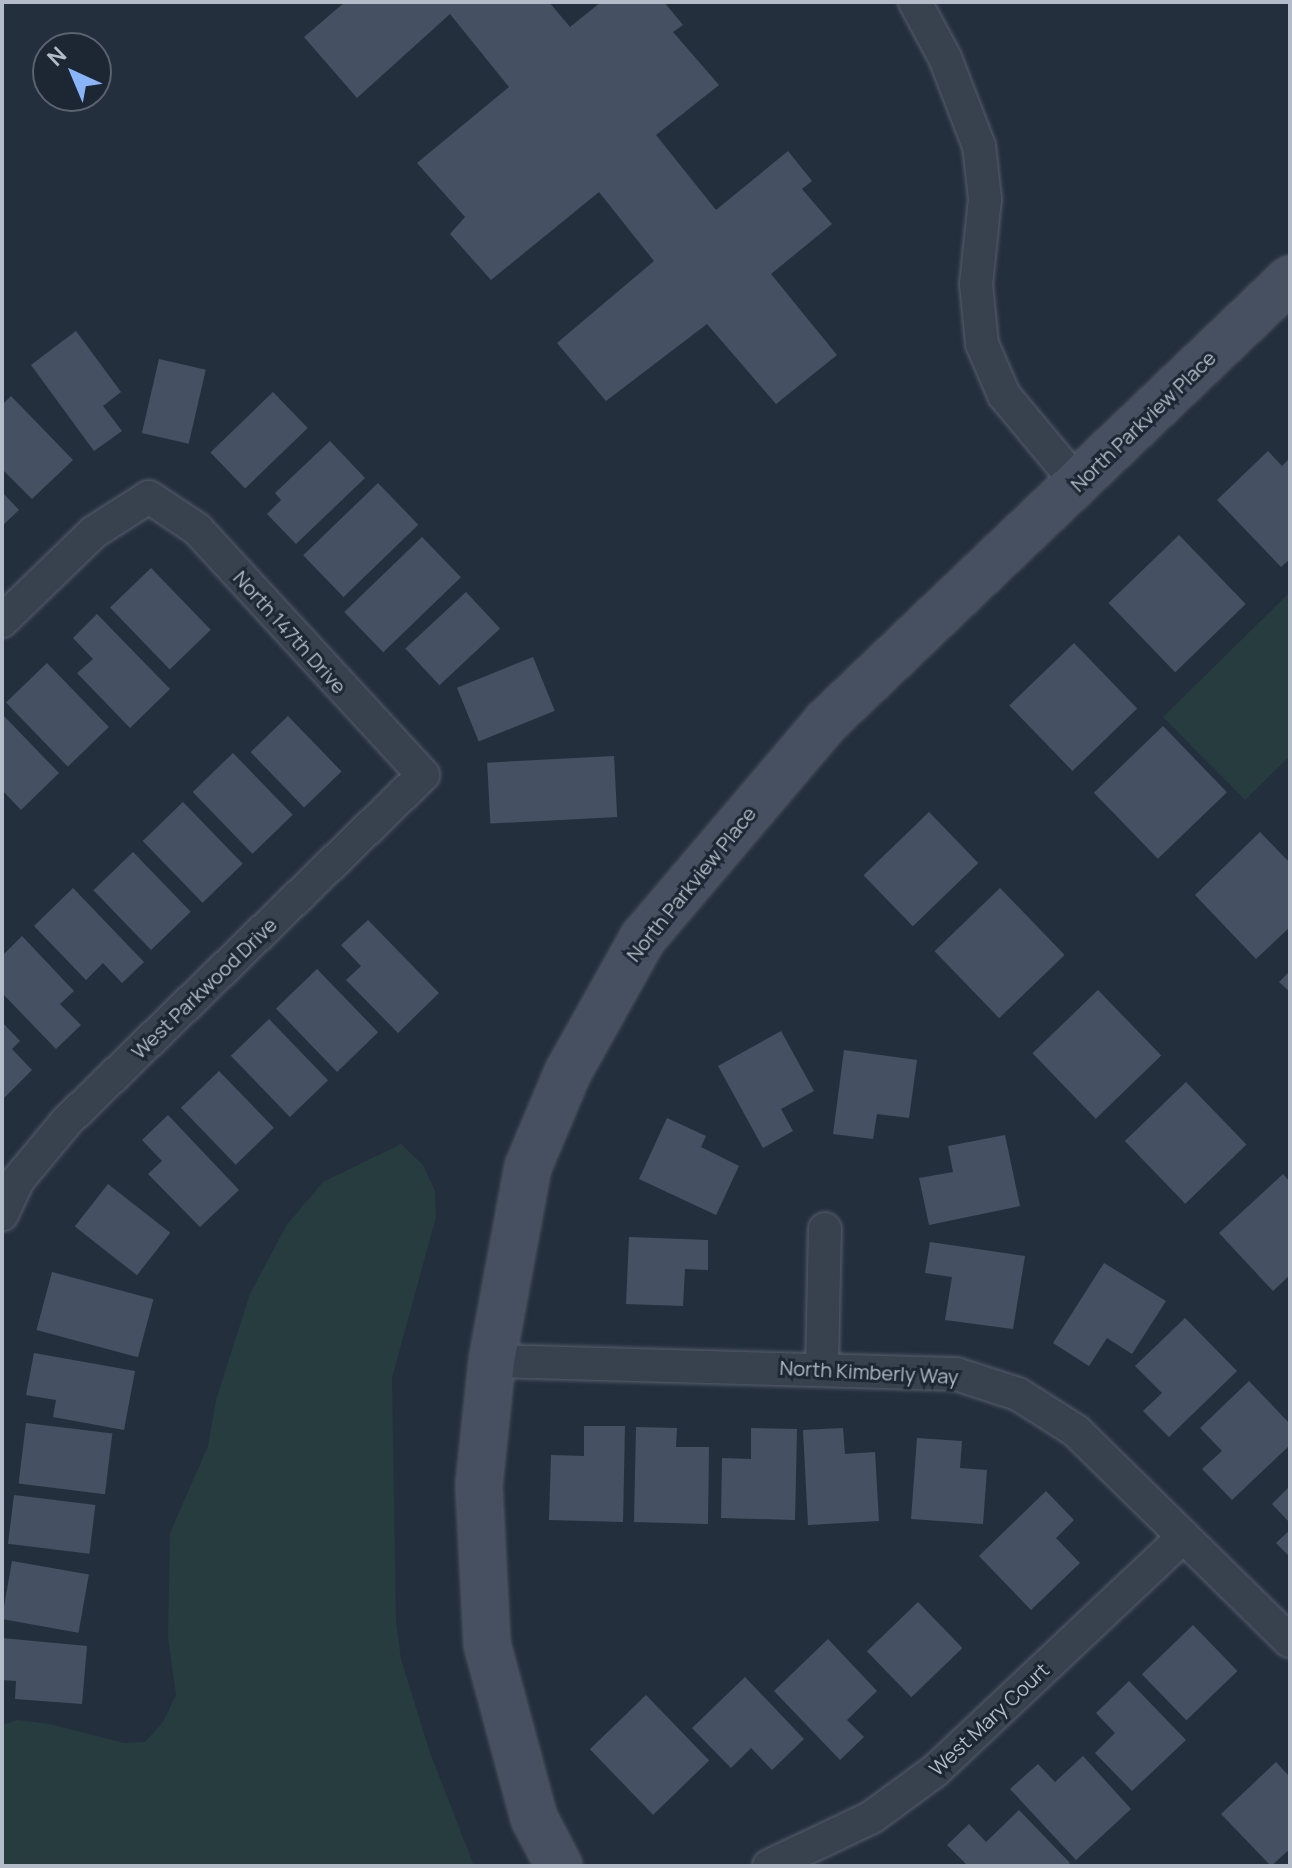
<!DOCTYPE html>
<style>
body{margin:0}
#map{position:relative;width:1292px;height:1868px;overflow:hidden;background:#242f3e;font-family:Manrope,sans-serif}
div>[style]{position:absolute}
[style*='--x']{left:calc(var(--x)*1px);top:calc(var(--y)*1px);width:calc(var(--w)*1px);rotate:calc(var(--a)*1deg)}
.green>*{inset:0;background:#263c3f}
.building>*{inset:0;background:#455162;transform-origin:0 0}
.roads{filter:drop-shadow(0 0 2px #565f6c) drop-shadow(0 0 2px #565f6c)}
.street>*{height:32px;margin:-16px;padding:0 16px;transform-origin:16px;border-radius:16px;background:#38414e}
.secondary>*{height:44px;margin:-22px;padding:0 22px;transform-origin:22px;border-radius:22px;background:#465061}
span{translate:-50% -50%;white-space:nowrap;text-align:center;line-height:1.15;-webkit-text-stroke:6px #1d2633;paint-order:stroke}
.street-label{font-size:20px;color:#b4bcc9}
.frame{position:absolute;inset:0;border:4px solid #b4bcc9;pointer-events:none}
.north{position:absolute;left:32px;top:32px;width:80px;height:80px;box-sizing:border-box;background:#1d2633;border:2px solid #59626f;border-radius:50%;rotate:316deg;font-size:22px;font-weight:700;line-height:32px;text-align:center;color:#b4bcc9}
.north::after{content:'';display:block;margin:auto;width:28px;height:36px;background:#8ab4f8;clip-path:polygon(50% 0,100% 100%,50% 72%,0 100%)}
</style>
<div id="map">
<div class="green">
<div style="clip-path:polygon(1290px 592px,1290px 756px,1245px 800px,1163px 717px)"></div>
<div style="clip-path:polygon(401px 1144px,423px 1165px,435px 1191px,436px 1217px,392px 1378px,396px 1622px,401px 1659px,429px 1750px,474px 1866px,2px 1866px,2px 1725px,17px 1720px,50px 1724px,124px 1743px,145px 1742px,163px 1722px,176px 1695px,168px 1636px,170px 1533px,208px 1446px,216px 1400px,250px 1294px,286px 1226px,323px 1182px)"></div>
</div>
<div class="building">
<div style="clip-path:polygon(345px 2px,549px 2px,570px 27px,601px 2px,664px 2px,683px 25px,673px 32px,719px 85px,656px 135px,716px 210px,788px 151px,812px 181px,802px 189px,832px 224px,771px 274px,837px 355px,776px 404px,707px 324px,606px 401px,557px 343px,654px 261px,599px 192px,491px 280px,450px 234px,465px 217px,417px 163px,509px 87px,450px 14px,357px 98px,304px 37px)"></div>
<div style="clip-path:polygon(76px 331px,121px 392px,103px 406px,122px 431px,94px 451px,31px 365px)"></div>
<div style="left:159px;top:359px;width:48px;height:76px;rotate:13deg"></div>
<div style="left:273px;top:392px;width:50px;height:87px;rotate:46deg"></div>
<div style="clip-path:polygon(11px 396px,73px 460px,32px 499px,2px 469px,2px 405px)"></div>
<div style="clip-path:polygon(330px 441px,365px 478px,296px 544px,267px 514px,281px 500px,275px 493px)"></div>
<div style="clip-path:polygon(1268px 451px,1282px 466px,1290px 458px,1290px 559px,1281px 567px,1217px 500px)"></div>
<div style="left:378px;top:483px;width:58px;height:104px;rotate:46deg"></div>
<div style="clip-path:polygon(2px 492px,19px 510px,2px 526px)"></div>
<div style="left:1179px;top:535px;width:96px;height:98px;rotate:46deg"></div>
<div style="left:422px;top:537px;width:56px;height:108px;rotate:46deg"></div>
<div style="left:151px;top:568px;width:86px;height:57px;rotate:46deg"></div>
<div style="left:466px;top:592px;width:50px;height:83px;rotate:47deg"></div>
<div style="clip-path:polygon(97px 614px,170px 689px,130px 728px,77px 673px,93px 659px,73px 638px)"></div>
<div style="left:1074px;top:643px;width:91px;height:90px;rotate:46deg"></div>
<div style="left:533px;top:657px;width:58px;height:82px;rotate:68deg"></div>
<div style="left:47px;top:663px;width:89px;height:57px;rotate:46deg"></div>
<div style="clip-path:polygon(2px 714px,59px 773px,21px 810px,2px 790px)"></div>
<div style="left:288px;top:716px;width:77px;height:52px;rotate:46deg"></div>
<div style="left:1163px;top:726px;width:92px;height:96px;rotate:46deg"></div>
<div style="left:233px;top:753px;width:86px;height:56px;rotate:46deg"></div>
<div style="left:614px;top:756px;width:61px;height:127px;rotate:87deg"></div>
<div style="left:183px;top:802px;width:86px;height:56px;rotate:46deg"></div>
<div style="left:929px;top:812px;width:71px;height:91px;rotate:46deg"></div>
<div style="clip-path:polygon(1260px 832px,1290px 863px,1290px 927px,1256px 959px,1195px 895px)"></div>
<div style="left:133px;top:852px;width:83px;height:55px;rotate:46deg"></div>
<div style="clip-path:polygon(73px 888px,144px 962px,122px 983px,103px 963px,86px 980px,34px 926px)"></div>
<div style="left:1000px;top:888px;width:93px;height:91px;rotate:46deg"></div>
<div style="clip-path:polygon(368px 920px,439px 993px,398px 1033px,346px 980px,361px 966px,341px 945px)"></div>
<div style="clip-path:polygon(22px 936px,74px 991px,60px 1004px,81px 1025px,56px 1049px,2px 993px,2px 956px)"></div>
<div style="left:317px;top:969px;width:88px;height:57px;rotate:46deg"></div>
<div style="clip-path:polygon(1290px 971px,1290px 992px,1279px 982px)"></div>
<div style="left:1098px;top:990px;width:91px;height:91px;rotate:46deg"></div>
<div style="left:269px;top:1019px;width:85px;height:53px;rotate:46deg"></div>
<div style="clip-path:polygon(2px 1022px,20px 1041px,12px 1049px,32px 1070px,2px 1100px)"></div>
<div style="clip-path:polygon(781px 1031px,814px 1091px,781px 1109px,793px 1131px,763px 1148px,718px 1066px)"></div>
<div style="clip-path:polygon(844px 1050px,917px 1060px,909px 1118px,877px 1114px,873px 1139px,833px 1134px)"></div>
<div style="left:219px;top:1071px;width:79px;height:53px;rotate:46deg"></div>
<div style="left:1186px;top:1082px;width:87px;height:85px;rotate:46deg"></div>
<div style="clip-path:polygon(168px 1115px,239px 1190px,200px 1227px,148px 1174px,162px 1161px,142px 1140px)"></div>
<div style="clip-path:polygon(667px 1118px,706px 1136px,701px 1147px,739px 1166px,716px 1215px,639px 1179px)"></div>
<div style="clip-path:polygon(1005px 1135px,1020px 1206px,929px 1225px,919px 1178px,953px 1172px,948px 1146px)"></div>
<div style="clip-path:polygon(1283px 1174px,1290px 1182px,1290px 1275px,1273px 1291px,1219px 1233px)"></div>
<div style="left:108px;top:1184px;width:79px;height:54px;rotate:38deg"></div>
<div style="clip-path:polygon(629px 1237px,708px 1240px,708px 1270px,685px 1269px,683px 1306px,626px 1304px)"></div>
<div style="clip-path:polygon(930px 1242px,1025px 1256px,1013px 1329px,945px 1320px,952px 1277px,925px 1273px)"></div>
<div style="clip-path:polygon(1104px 1263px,1166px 1301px,1132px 1354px,1107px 1338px,1089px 1366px,1053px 1343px)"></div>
<div style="left:52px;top:1272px;width:105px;height:60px;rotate:15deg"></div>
<div style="clip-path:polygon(1185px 1318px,1237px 1371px,1169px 1437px,1143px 1411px,1162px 1393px,1135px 1366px)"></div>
<div style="clip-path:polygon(34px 1353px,135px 1371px,124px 1430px,53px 1417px,56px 1400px,26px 1395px)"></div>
<div style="clip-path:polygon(1249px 1381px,1290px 1424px,1290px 1445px,1232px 1500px,1202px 1469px,1222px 1451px,1200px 1428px)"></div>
<div style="left:26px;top:1423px;width:87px;height:61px;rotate:7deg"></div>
<div style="clip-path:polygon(584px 1426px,625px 1426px,623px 1522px,549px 1520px,551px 1455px,584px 1456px)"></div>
<div style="clip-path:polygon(636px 1427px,677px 1428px,676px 1447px,709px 1447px,708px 1524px,634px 1522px)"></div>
<div style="clip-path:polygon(751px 1428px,797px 1429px,795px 1520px,721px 1518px,722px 1458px,751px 1459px)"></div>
<div style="clip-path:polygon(843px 1428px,845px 1454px,875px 1452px,879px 1521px,808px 1525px,803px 1430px)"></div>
<div style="clip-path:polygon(917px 1438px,962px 1441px,960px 1468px,987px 1470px,983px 1524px,911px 1519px)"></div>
<div style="clip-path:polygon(1290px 1486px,1290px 1523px,1272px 1504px)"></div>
<div style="clip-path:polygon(1046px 1491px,1074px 1520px,1056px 1538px,1080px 1563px,1031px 1610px,979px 1556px)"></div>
<div style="left:14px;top:1495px;width:82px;height:49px;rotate:7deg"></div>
<div style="clip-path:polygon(1290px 1530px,1290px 1557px,1276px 1543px)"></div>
<div style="left:12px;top:1561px;width:78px;height:59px;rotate:10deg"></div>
<div style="left:918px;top:1602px;width:64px;height:71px;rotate:46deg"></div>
<div style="left:1193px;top:1625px;width:64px;height:71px;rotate:46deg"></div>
<div style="clip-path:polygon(2px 1638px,87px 1646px,82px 1704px,15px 1699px,16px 1681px,2px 1680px)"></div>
<div style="clip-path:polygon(828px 1639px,877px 1691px,847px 1720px,864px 1737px,840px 1760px,774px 1691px)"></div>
<div style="clip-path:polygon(745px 1677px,804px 1739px,772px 1770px,751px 1748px,731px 1768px,692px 1728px)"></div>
<div style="clip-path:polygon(1129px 1681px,1186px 1740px,1132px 1791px,1095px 1753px,1115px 1733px,1096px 1713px)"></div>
<div style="left:646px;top:1695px;width:91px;height:78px;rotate:46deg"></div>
<div style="clip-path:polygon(1083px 1756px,1131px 1809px,1076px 1860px,1010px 1789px,1038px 1764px,1055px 1782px)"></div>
<div style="clip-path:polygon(1276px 1762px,1290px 1777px,1290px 1849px,1271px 1866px,1221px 1814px)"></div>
<div style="clip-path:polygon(1019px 1810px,1070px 1863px,1066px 1866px,968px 1866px,947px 1845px,969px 1824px,986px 1842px)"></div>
</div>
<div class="roads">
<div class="street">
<div style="--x:915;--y:2;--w:64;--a:61.8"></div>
<div style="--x:945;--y:58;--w:94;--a:68.9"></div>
<div style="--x:979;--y:146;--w:53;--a:83.5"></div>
<div style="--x:985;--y:199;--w:85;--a:96"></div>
<div style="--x:976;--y:284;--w:60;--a:84.3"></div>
<div style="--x:982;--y:344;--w:56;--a:66.7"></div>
<div style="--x:1004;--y:395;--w:116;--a:50.3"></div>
<div style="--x:2;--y:621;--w:128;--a:-44.1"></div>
<div style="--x:94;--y:532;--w:65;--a:-32.5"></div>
<div style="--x:149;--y:497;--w:58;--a:33.7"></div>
<div style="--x:197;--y:529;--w:334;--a:47.4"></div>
<div style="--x:423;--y:775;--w:496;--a:135.8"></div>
<div style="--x:67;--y:1121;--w:77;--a:129.7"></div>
<div style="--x:18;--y:1180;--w:38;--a:115"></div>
<div style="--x:492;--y:1361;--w:464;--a:1.6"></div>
<div style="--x:956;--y:1374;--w:65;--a:17.9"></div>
<div style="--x:1018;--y:1394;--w:69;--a:32.5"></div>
<div style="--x:1076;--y:1431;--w:300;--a:44.5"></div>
<div style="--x:822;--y:1367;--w:138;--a:-88.8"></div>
<div style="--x:769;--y:1866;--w:114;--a:-25.4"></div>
<div style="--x:872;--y:1817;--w:79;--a:-36.3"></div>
<div style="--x:936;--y:1770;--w:340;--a:-43.3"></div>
</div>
<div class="secondary">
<div style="--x:559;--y:1866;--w:54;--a:-117.5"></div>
<div style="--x:534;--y:1818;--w:180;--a:-105.1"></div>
<div style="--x:487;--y:1644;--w:159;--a:-92.9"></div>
<div style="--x:479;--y:1485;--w:125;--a:-84"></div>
<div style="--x:492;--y:1361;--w:197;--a:-79.5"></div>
<div style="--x:528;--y:1167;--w:103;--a:-67.2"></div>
<div style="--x:568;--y:1072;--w:154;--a:-60.8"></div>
<div style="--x:643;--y:938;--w:283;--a:-49.7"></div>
<div style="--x:826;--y:722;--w:642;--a:-43.67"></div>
</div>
</div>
<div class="street-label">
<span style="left:1143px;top:421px;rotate:-44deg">North Parkview Place</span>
<span style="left:290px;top:632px;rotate:48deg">North 147th Drive</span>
<span style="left:691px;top:884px;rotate:-51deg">North Parkview Place</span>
<span style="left:204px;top:988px;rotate:-44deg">West Parkwood Drive</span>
<span style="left:869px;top:1372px;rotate:3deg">North Kimberly Way</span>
<span style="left:989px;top:1719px;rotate:-43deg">West Mary Court</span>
</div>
<div class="frame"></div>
<div class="north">N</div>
</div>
